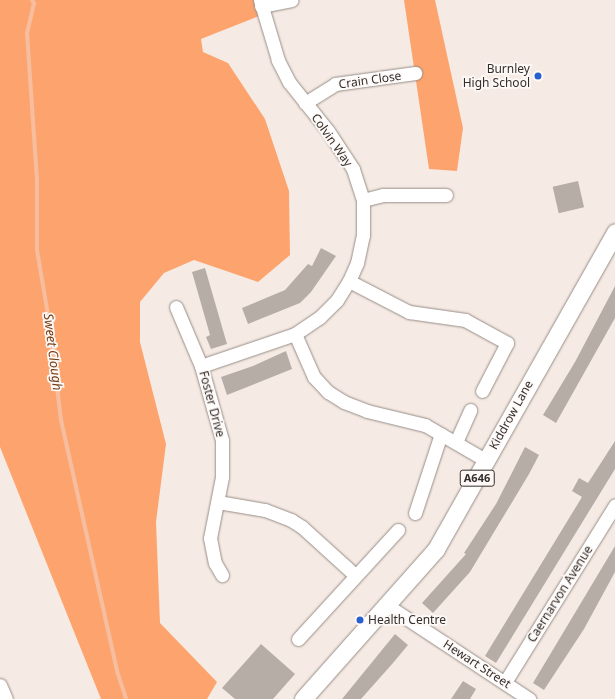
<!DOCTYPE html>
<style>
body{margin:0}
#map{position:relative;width:615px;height:699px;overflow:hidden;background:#f6ebe4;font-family:"Noto Sans",sans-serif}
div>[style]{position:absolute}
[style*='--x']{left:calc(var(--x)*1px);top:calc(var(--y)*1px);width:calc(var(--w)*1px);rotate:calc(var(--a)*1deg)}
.green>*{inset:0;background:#fda46e}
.stream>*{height:4px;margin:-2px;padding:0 2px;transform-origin:2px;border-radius:2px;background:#f6be9e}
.building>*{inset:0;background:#b7ada7;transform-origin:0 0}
.roads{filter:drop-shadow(0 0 1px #978d87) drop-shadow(0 0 1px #978d87)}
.minor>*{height:13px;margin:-6.5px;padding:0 6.5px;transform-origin:6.5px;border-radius:6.5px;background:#fff}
.major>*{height:17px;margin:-8.5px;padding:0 8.5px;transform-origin:8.5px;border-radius:8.5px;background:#fff}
.dots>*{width:11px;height:11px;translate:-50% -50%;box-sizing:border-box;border:2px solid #fef9f7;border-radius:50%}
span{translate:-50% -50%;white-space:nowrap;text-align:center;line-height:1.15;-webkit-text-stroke:3.5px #fef9f7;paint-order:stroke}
.shield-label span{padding:1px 3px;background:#fef9f7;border:1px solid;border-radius:3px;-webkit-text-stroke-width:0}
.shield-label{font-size:11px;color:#322e2c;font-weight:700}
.poi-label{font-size:12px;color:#322e2c}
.right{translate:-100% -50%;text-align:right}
.left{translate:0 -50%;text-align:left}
.street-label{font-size:12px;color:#322e2c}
.water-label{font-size:13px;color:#753c13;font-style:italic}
</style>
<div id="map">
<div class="green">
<div style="clip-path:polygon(0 0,256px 0,259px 16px,201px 39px,203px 52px,228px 63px,265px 119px,289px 191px,290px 255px,258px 282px,194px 260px,164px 273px,140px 302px,140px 342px,166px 444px,156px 522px,160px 623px,217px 682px,207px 699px,101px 699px,0 447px)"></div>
<div style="clip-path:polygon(404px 0,435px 0,463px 128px,457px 171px,429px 169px)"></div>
</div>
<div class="stream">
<div style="--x:32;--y:0;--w:4;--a:56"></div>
<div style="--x:34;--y:3;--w:31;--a:103"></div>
<div style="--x:27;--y:33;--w:145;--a:86.1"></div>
<div style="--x:37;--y:178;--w:72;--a:90"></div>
<div style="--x:37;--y:250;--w:72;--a:80.4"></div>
<div style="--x:49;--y:321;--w:100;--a:83.1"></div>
<div style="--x:61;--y:420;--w:260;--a:77.4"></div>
<div style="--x:118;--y:674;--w:26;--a:72"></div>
</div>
<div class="building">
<div style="left:578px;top:181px;width:27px;height:26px;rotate:77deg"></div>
<div style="clip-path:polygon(321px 248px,336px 256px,311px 292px,300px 303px,248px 324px,242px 308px,285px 290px,308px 264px,312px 266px)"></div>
<div style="clip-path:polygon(205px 268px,227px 344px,211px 349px,206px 337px,210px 335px,192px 272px)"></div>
<div style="clip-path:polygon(615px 286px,615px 318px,556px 423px,543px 415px,575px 362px)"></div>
<div style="clip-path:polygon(286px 351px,292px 369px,227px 395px,221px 377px,253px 366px)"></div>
<div style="clip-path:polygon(615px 441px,615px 469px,496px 663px,485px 656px,582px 497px,572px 491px,579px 478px,588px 483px)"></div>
<div style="clip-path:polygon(525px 447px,539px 455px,529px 474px,470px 572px,433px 613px,422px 603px,466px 554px,464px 553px,496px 504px)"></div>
<div style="clip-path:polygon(615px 546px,615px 572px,584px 629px,544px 690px,533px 683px)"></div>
<div style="clip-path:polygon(395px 634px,408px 645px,393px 663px,361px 699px,342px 699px)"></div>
<div style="clip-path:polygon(261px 644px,295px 674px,273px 699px,235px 699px,222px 688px)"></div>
<div style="clip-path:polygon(463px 681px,476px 689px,470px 699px,451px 699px)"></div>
</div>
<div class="roads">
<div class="minor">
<div style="--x:261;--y:6;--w:31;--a:-11"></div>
<div style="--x:305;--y:103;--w:36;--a:-32"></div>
<div style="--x:335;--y:84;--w:81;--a:-7.8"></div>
<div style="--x:363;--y:200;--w:21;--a:-14"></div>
<div style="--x:383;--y:195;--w:63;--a:0"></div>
<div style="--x:349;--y:281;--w:68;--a:27.3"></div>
<div style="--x:409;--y:312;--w:57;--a:8.1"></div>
<div style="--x:465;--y:320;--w:48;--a:28.7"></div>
<div style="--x:507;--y:343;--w:54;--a:117.5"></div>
<div style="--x:176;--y:307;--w:64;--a:67"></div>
<div style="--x:201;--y:366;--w:77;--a:74.2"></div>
<div style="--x:222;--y:440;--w:37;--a:90"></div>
<div style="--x:222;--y:477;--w:62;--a:101.1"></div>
<div style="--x:210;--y:538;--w:25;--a:79"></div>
<div style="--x:215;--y:563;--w:14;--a:60"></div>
<div style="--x:295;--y:334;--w:47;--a:66.2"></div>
<div style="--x:314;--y:377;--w:21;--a:47"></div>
<div style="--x:328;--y:392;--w:19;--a:32"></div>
<div style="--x:344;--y:402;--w:25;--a:21"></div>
<div style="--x:367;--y:411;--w:60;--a:13.6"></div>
<div style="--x:425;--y:425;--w:72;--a:30.1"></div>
<div style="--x:201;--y:366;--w:99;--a:-18.8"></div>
<div style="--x:295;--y:334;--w:30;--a:-34"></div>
<div style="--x:320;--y:317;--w:24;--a:-45"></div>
<div style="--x:337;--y:300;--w:22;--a:-58"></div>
<div style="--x:349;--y:281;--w:20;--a:-66"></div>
<div style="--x:357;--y:263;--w:29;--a:-78"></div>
<div style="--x:363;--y:235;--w:35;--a:-90"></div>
<div style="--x:363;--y:200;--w:33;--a:-108"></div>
<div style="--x:353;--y:169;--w:45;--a:-123.3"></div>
<div style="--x:328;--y:131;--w:63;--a:-128.5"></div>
<div style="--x:289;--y:82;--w:25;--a:-117"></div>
<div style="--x:278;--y:60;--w:63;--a:-106.7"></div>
<div style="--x:456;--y:442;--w:35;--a:-66"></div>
<div style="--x:218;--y:502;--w:48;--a:9.7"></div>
<div style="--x:265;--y:510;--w:28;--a:21"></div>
<div style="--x:291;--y:520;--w:13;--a:32"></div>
<div style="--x:302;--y:527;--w:72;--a:42.2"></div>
<div style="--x:415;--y:513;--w:83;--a:-71.8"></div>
<div style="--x:385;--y:604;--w:173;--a:33.4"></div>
<div style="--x:298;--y:639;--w:148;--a:-47.5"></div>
<div style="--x:505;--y:682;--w:208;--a:-58.1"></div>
<div style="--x:0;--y:685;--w:15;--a:67"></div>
</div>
<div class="major">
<div style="--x:303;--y:699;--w:200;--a:-48.4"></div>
<div style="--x:436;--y:549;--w:364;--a:-60.5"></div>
</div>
</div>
<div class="dots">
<div style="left:538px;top:76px;background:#2760ce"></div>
<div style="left:360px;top:620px;background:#2760ce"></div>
</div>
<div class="shield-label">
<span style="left:477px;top:478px">A646</span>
</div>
<div class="poi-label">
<span class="right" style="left:530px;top:76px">Burnley<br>High School</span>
<span class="left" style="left:368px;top:620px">Health Centre</span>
</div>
<div class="street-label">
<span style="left:370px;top:80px;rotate:-8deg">Crain Close</span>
<span style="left:332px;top:140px;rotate:55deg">Colvin Way</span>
<span style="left:212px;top:404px;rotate:75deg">Foster Drive</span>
<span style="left:511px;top:415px;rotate:-61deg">Kiddrow Lane</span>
<span style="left:560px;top:594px;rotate:-58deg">Caernarvon Avenue</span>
<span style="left:477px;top:664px;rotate:33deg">Hewart Street</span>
</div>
<div class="water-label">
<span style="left:53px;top:352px;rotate:83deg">Sweet Clough</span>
</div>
</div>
